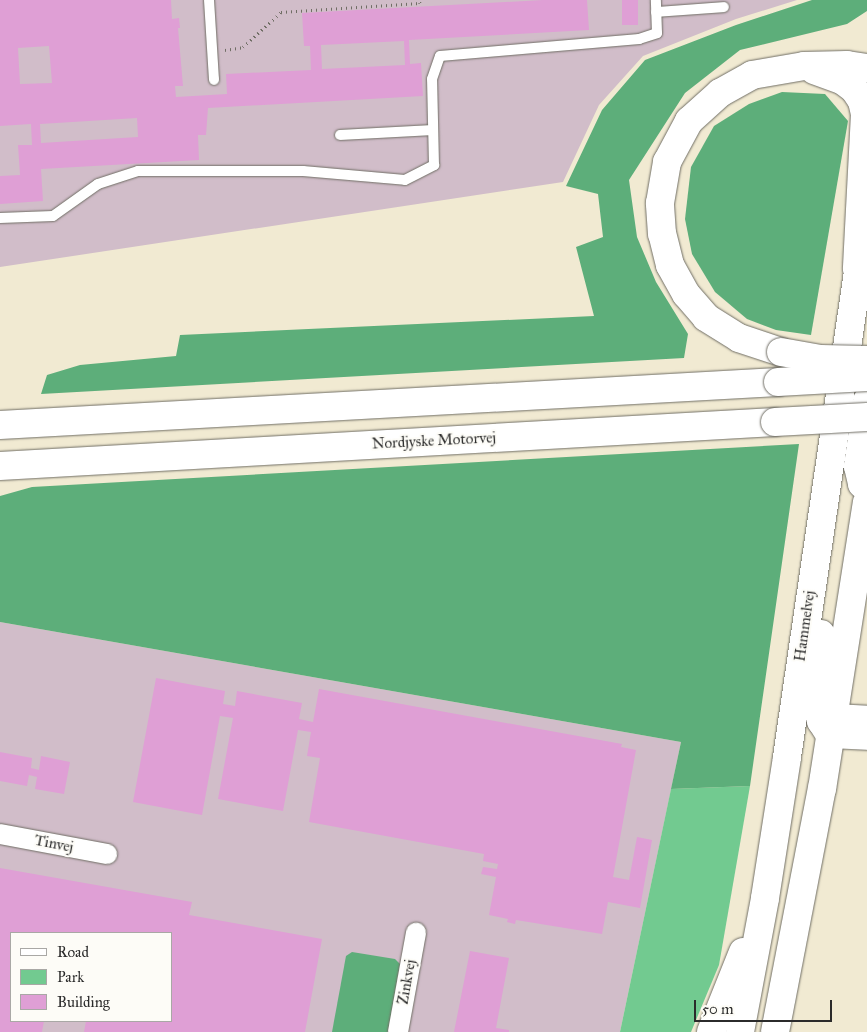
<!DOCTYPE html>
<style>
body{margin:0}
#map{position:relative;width:867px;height:1032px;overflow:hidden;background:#f1ead2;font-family:"IM FELL Great Primer",serif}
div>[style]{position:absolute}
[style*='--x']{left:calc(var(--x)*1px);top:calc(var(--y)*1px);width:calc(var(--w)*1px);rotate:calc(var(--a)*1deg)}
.industrial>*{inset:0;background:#d1bdc9}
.green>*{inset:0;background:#72ca90}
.forest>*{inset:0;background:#5dae7a}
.building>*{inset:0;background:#df9fd5;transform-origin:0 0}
.path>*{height:3px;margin-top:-1.5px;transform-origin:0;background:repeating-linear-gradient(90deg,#706e65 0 1px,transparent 0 5px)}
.roads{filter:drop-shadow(0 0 1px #706e65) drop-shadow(0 0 1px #706e65)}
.service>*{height:10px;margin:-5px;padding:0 5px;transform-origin:5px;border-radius:5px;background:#fff}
.minor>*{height:20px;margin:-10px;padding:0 10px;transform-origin:10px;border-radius:10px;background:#fff}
.tertiary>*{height:24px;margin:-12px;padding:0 12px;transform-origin:12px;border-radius:12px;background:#fff}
.primary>*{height:28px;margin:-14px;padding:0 14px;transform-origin:14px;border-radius:14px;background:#fff}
.motorway>*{height:28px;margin:-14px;padding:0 14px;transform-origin:14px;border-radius:14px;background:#fff}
.bridges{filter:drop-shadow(0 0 1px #706e65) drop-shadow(0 0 1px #706e65)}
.motorway-bridge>*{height:28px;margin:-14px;padding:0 14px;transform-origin:14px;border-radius:14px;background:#fff}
span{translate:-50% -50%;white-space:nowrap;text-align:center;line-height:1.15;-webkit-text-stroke:4px #fdfcf7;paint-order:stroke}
.street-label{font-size:15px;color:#2b2b2b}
.legend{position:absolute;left:10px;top:932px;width:162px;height:90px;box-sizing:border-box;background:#fdfcf7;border:1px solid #a9a8a5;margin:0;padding:6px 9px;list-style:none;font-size:15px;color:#2b2b2b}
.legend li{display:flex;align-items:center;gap:10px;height:25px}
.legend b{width:25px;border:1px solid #a9a8a5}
.scale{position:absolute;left:694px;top:1000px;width:138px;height:22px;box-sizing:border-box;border:2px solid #2b2b2b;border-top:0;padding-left:6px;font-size:15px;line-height:18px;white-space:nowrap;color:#2b2b2b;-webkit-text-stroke:4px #fdfcf7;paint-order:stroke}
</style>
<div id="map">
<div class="industrial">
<div style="clip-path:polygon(0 0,797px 0,736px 19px,643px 56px,599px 105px,563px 182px,0 267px)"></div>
<div style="clip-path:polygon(evenodd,0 622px,681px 742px,620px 1032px,0 1032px,0 622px,11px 933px,171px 933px,171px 1021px,11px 1021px,11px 933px)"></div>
</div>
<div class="green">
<div style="clip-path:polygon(750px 786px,719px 965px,691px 1032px,620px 1032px,671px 789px)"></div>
</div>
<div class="forest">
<div style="clip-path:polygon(812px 0,867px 0,867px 11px,847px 24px,740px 50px,685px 93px,629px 180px,637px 237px,656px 282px,688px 334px,684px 358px,41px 394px,47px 375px,80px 365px,176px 356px,180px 335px,594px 316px,576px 247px,603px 237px,598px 194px,566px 186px,602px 110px,645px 60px,736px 25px)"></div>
<div style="clip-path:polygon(782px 92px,825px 94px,848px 121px,811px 335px,776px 330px,747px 319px,715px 292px,692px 254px,685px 219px,691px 167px,714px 126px,749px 104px)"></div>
<div style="clip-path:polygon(799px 444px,750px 786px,671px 789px,681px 742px,0 622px,0 496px,32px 487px)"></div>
<div style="clip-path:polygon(352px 952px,395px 959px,400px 964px,388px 1032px,332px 1032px,346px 956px)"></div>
</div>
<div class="building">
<div style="clip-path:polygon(evenodd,0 0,171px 0,172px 19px,179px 18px,180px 28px,178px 28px,183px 86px,175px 86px,176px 97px,227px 94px,226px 74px,311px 70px,310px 46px,304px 46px,302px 13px,543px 0,587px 0,589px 30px,409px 40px,410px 64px,421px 63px,423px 96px,208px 108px,206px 135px,198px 135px,199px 160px,41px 169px,43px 201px,0 204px,0 176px,20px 175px,18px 145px,32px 145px,31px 124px,0 126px,0 0,404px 41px,405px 65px,322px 69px,321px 45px,404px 41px,0 0,49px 46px,52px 83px,20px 84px,18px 48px,49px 46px,0 0,137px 118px,138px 137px,41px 143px,40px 124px,137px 118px)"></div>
<div style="left:622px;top:0;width:16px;height:25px"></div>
<div style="clip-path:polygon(156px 678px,225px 691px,223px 704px,235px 706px,237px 691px,302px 703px,299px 719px,313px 722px,319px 689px,622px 744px,621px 747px,636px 750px,613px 877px,629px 880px,637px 837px,652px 840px,640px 908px,608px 902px,602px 934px,516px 920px,515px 924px,507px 922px,508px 919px,489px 915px,496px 877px,481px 874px,483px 867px,497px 869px,498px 864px,483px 861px,484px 854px,309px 822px,320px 758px,307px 756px,311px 732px,298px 730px,283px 811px,218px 799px,233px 718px,220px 716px,202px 815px,133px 802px)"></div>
<div style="clip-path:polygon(0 752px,32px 758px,31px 768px,39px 770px,41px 756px,70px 762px,64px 794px,35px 789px,37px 777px,29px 775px,27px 786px,0 781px)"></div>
<div style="clip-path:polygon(0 868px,192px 902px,189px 915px,322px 939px,305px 1032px,84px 1032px,86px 1021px,171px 1021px,171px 933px,11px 933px,11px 1021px,44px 1021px,42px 1032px,0 1032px)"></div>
<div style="clip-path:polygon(470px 951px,509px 958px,496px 1028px,509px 1030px,509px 1032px,454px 1032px)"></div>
</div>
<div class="path">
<div style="--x:225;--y:50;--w:18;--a:-9"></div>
<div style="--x:243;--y:47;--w:52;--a:-42.6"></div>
<div style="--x:281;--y:12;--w:139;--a:-3.7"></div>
<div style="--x:420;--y:3;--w:3;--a:-108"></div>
</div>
<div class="roads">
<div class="service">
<div style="--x:209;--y:0;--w:80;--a:86.4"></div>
<div style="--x:656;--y:12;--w:68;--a:-4.2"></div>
<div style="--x:340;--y:135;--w:93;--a:-3.1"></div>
<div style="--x:0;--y:218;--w:53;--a:-2.2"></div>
<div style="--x:53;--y:216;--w:55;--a:-35.4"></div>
<div style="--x:98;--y:184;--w:42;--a:-18"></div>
<div style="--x:138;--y:171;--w:165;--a:0"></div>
<div style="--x:303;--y:171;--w:102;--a:5"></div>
<div style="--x:405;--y:180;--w:33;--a:-27"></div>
<div style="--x:434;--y:165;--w:86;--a:-91.3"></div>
<div style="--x:432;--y:79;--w:24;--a:-71"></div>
<div style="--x:440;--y:56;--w:200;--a:-4.9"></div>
<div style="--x:639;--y:39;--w:19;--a:-18"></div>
<div style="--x:657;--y:33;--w:33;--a:-92"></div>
</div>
<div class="minor">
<div style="--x:0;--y:834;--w:109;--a:10.6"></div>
<div style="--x:398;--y:1032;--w:101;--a:-79.7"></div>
</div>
<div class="tertiary">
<div style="--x:834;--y:716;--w:33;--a:3"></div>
<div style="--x:831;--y:736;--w:36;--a:3"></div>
</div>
<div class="primary">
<div style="--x:821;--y:634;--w:72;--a:93.2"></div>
<div style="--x:817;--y:706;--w:16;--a:75"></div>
<div style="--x:821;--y:721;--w:17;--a:57"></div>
<div style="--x:711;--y:1032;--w:86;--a:-68.2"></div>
<div style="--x:740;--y:1032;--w:136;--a:-79.4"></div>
<div style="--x:765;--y:898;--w:143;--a:-81.1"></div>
<div style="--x:787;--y:757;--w:517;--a:-81.67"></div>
<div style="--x:775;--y:1032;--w:248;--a:-79.1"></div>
<div style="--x:822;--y:789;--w:290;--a:-81.1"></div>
</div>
<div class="motorway">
<div style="--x:814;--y:70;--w:30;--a:20"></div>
<div style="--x:842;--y:80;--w:15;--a:37"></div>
<div style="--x:854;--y:89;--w:14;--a:56"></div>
<div style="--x:862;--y:101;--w:13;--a:77"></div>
<div style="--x:865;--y:114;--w:155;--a:93"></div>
<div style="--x:781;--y:352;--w:44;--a:-161.6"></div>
<div style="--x:739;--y:338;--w:39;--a:-148"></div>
<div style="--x:706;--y:317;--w:30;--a:-131"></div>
<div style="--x:686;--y:294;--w:33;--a:-119"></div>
<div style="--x:670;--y:265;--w:32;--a:-104"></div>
<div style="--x:662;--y:234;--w:31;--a:-94"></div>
<div style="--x:660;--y:203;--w:42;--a:-80.3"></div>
<div style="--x:667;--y:162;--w:47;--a:-61.8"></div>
<div style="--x:689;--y:121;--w:42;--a:-42.1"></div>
<div style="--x:720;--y:93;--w:37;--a:-29"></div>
<div style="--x:752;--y:75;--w:53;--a:-9.8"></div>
<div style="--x:804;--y:66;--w:43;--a:-1.3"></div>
<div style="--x:847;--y:65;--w:20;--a:9"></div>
<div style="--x:867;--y:401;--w:66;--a:97.9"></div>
<div style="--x:858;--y:466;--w:18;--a:77"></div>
<div style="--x:862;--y:484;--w:6;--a:39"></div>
<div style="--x:0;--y:425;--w:779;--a:-3.16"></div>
<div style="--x:0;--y:466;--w:776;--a:-3.25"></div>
</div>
</div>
<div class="bridges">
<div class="motorway-bridge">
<div style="--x:781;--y:352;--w:40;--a:10"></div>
<div style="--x:820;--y:359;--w:47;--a:1.2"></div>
<div style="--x:778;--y:382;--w:89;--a:-3.2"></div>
<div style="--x:775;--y:422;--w:92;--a:-3.1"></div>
</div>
</div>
<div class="street-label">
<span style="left:434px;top:441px;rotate:-3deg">Nordjyske Motorvej</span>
<span style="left:805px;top:626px;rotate:-82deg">Hammelvej</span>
<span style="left:54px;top:844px;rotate:11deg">Tinvej</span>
<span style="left:407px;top:982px;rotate:-80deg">Zinkvej</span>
</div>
<ul class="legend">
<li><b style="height:6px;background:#fff"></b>Road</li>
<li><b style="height:14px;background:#72ca90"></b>Park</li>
<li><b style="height:14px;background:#df9fd5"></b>Building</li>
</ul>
<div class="scale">50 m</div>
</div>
